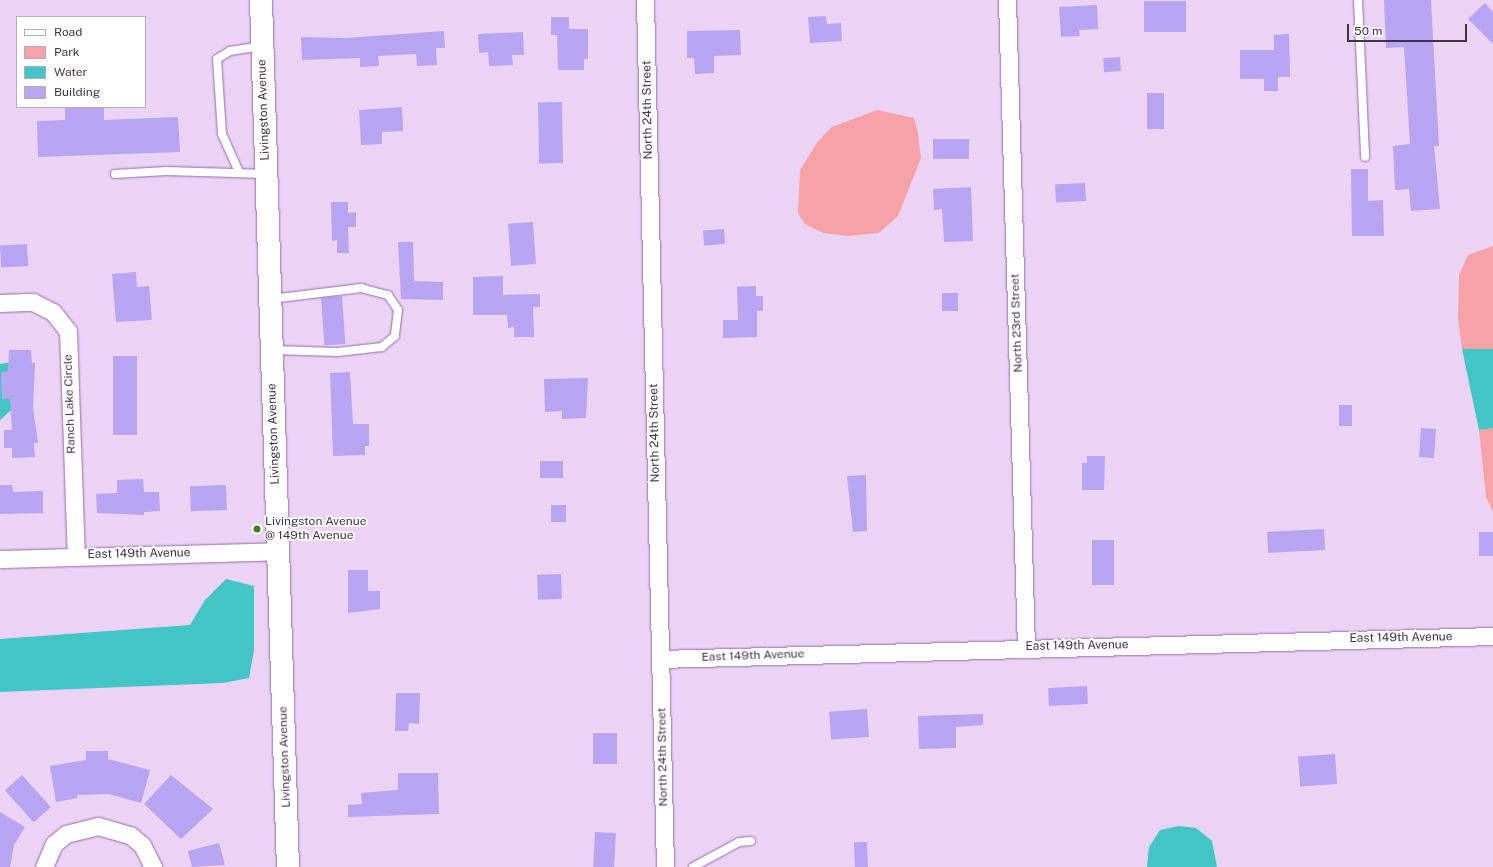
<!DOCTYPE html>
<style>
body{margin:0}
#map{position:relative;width:1493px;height:867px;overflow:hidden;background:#ecd4f7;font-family:"Public Sans",sans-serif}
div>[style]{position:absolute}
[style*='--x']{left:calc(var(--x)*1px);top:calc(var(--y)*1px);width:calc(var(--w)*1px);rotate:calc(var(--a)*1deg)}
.green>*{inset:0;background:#f8a3a8}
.water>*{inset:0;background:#44c5c6}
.building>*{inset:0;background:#baa5f3;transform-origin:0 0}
.roads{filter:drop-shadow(0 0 1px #956fa4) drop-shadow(0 0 1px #956fa4)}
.lane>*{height:8px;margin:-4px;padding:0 4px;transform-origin:4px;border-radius:4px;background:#fff}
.street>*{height:17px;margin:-8.5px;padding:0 8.5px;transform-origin:8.5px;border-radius:8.5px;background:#fff}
.secondary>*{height:22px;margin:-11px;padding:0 11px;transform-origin:11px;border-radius:11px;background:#fff}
.dots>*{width:11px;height:11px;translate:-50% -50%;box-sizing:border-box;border:2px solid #fff;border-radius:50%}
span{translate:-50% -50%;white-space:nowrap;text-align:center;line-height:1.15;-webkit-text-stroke:3.5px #fff;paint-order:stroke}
.street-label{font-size:12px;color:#423249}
.poi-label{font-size:12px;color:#423249}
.left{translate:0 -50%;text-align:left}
.legend{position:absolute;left:16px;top:16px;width:130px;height:92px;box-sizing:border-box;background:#fff;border:1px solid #b3adb6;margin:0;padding:5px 7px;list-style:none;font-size:12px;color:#423249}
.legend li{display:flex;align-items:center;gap:8px;height:20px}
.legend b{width:20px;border:1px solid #b3adb6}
.scale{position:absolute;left:1347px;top:24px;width:120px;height:18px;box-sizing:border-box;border:2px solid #423249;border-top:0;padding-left:5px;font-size:12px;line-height:14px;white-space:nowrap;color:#423249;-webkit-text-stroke:3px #fff;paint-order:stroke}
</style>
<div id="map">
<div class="green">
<div style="clip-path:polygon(877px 110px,914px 118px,918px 133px,921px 158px,898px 216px,879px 233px,849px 236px,823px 233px,805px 224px,798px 213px,800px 170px,818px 141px,832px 127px)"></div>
<div style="clip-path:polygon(1493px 246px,1493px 349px,1462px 349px,1458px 320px,1459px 275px,1468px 255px)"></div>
<div style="clip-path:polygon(1493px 428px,1493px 512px,1486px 497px,1479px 430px)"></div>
</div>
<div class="water">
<div style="clip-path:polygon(1462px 349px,1493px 349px,1493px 428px,1479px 430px)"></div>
<div style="clip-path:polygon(20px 361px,17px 405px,0 420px,0 364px)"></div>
<div style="clip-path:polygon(226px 579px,254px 586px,254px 650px,249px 678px,223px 683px,0 692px,0 639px,190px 625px,205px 600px)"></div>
<div style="clip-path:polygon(1179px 826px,1196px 828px,1212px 841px,1217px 867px,1147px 867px,1149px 847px,1160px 830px)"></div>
</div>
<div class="building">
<div style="clip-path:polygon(1384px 0,1431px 0,1439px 146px,1434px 146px,1440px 209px,1411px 211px,1409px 189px,1395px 190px,1393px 146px,1410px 144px,1404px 47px,1386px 48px)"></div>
<div style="left:1186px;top:1px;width:31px;height:42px;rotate:90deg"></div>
<div style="clip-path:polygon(1485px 3px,1493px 12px,1493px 44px,1468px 19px)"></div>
<div style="clip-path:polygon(1097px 5px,1098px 29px,1079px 30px,1080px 36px,1061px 37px,1059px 7px)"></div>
<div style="clip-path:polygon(826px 16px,827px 24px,841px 23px,842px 41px,810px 43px,808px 17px)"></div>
<div style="clip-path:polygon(551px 17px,569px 17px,569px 29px,588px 29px,588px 59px,584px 59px,584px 70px,558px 70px,557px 35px,551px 35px)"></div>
<div style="clip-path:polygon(740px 30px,741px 55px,714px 56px,714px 73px,695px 74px,694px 58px,687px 58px,687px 31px)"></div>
<div style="clip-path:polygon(444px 31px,445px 48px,436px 48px,437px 65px,417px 66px,416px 54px,378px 56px,379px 66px,360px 67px,360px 58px,302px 60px,301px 37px,346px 38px)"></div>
<div style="clip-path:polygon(523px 32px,524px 55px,512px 55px,513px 65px,489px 66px,488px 52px,479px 53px,478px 34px)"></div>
<div style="clip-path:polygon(1289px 34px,1290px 77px,1278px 77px,1278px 91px,1264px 91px,1264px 79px,1240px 79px,1240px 50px,1274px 50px,1274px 35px)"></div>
<div style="left:1120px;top:57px;width:14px;height:17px;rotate:86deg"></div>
<div style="left:1147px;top:93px;width:17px;height:36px"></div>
<div style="left:562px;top:102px;width:61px;height:24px;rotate:89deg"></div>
<div style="clip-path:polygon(65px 107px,104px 107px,104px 120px,178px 117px,180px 152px,38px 157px,37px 121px,65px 120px)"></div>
<div style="clip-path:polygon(402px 107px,403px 131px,382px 132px,382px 144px,361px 145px,359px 110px)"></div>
<div style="left:933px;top:139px;width:36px;height:20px"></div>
<div style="clip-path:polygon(1351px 169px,1368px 169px,1368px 201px,1383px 200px,1384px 236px,1352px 236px)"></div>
<div style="left:1085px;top:183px;width:18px;height:30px;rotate:87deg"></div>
<div style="clip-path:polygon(971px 187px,973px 241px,944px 242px,942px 209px,934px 210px,933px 189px)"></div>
<div style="clip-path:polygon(331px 202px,348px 202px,348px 213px,356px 212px,356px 227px,348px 227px,349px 253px,337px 253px,337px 240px,332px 241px)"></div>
<div style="left:533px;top:222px;width:42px;height:25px;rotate:86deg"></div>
<div style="left:724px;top:229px;width:15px;height:21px;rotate:86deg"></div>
<div style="clip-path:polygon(398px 242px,413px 242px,414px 281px,443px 282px,443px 300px,401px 299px)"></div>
<div style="left:27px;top:244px;width:22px;height:27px;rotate:87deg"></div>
<div style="clip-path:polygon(136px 272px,137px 287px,149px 286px,152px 320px,116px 322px,112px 274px)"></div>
<div style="clip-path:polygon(503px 276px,503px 295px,540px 294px,540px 307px,533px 307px,534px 337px,514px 337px,514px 327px,508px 328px,507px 315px,473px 315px,473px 277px)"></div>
<div style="clip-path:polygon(756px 286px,756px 296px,763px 296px,763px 311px,757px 311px,757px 337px,723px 338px,723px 320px,738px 320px,737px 287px)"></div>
<div style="left:942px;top:293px;width:16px;height:18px"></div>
<div style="left:342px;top:296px;width:48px;height:21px;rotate:86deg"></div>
<div style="clip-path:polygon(9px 350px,31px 350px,32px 363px,35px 363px,33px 408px,38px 443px,34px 443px,35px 457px,12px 458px,12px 448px,4px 448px,4px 430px,12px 430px,10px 399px,2px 399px,1px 372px,8px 371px)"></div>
<div style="left:113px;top:356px;width:24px;height:79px"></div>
<div style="clip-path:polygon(350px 372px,353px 424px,369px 424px,369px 446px,365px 446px,365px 455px,333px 456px,330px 373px)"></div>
<div style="clip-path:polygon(588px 378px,586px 418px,562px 419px,562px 411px,545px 412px,544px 379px)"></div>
<div style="left:1339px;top:405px;width:13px;height:21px"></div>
<div style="left:1421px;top:428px;width:15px;height:29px;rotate:4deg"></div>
<div style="clip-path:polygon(1087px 456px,1105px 456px,1104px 490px,1082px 490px,1082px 463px,1087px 463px)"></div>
<div style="left:540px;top:461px;width:23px;height:17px"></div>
<div style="clip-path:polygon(866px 475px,867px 531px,853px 532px,847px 476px)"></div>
<div style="clip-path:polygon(143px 479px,144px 492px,159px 492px,160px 511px,144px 512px,144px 515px,97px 513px,96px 494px,117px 493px,117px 480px)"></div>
<div style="clip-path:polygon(0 485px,12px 485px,13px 492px,43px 491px,43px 513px,0 514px)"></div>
<div style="left:226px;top:485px;width:25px;height:36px;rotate:88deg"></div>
<div style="left:551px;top:505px;width:15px;height:17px"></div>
<div style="left:1324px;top:529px;width:21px;height:57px;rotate:87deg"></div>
<div style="left:1493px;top:532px;width:24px;height:14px;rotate:90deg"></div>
<div style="left:1114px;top:540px;width:45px;height:22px;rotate:90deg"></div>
<div style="clip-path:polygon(348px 570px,368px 570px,368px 591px,380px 591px,380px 609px,348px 613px)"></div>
<div style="left:561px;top:574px;width:25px;height:24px;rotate:88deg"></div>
<div style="left:1087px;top:686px;width:18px;height:39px;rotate:87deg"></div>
<div style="clip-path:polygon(396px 693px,420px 693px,419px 724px,409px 723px,408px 731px,395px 731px)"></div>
<div style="left:867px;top:709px;width:28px;height:38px;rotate:86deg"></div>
<div style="clip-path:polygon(983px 714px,983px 725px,956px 727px,956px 748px,919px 749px,918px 716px)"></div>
<div style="left:593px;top:733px;width:24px;height:31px"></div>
<div style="clip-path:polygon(86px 751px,108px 751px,108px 759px,150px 770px,141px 803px,109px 794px,77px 795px,78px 798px,56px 802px,50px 766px,86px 760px)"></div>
<div style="left:1335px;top:754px;width:30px;height:37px;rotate:86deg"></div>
<div style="clip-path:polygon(398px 773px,438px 773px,439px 814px,348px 817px,348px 805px,362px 804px,361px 793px,398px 790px)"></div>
<div style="left:22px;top:775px;width:43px;height:23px;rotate:48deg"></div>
<div style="clip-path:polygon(171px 775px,213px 809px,181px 839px,144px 804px)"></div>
<div style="clip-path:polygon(0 812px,25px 827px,14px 845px,10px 867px,0 867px)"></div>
<div style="left:595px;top:832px;width:21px;height:35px;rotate:3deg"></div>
<div style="left:867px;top:842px;width:25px;height:13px;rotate:88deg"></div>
<div style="clip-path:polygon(219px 843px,225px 865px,192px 867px,188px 851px)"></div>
</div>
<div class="roads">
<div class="lane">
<div style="--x:1358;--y:0;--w:157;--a:87.4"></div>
<div style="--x:239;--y:172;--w:42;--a:-114.1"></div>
<div style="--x:222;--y:134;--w:75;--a:-93.8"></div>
<div style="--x:217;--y:59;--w:15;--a:-32"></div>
<div style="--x:230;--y:51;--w:32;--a:-9"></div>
<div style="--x:115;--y:174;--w:51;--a:-3.4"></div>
<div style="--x:166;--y:171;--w:100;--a:1.7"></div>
<div style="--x:271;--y:299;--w:91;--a:-7"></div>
<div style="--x:361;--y:288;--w:28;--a:15"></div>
<div style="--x:388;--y:295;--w:18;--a:56"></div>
<div style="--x:398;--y:310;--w:26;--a:97"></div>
<div style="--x:395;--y:336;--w:17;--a:140"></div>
<div style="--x:382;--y:347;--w:45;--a:173.7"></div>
<div style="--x:337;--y:352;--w:64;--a:-178.2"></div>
<div style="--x:693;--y:867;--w:52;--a:-28.5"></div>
<div style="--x:739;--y:842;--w:12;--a:-5"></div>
</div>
<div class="street">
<div style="--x:645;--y:0;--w:867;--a:88.68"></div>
<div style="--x:1007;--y:0;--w:647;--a:88.32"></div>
<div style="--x:0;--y:303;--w:33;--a:-2"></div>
<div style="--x:33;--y:302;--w:22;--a:27"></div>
<div style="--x:53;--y:312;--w:24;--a:52"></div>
<div style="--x:68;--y:331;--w:225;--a:88"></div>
<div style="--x:0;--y:559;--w:278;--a:-1.6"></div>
<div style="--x:660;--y:659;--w:833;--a:-1.58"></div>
<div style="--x:44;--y:867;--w:25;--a:-67"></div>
<div style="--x:54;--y:844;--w:16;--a:-40"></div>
<div style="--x:66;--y:834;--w:33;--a:-14"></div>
<div style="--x:98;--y:826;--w:33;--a:16"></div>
<div style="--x:130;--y:835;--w:16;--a:40"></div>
<div style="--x:142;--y:845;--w:25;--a:63"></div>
</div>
<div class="secondary">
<div style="--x:261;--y:0;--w:867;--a:88.22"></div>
</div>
</div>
<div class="dots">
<div style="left:257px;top:529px;background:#437e1a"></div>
</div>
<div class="street-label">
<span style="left:264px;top:110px;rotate:-92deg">Livingston Avenue</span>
<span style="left:648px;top:110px;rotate:-91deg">North 24th Street</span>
<span style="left:1017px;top:323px;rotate:-92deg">North 23rd Street</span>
<span style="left:70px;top:404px;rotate:-92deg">Ranch Lake Circle</span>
<span style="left:655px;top:433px;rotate:-91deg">North 24th Street</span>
<span style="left:274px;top:434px;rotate:-92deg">Livingston Avenue</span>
<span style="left:139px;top:554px;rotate:-1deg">East 149th Avenue</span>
<span style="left:1401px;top:638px;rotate:-1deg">East 149th Avenue</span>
<span style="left:1077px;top:646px;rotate:-1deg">East 149th Avenue</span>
<span style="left:753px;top:656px;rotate:-2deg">East 149th Avenue</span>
<span style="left:285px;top:757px;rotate:-92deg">Livingston Avenue</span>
<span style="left:663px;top:757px;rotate:-91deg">North 24th Street</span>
</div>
<div class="poi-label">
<span class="left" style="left:265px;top:529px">Livingston Avenue<br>@ 149th Avenue</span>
</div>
<ul class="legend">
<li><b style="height:5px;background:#fff"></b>Road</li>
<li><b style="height:11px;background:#f8a3a8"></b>Park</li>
<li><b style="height:11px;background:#44c5c6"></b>Water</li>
<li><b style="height:11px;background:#baa5f3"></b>Building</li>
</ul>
<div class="scale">50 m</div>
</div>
